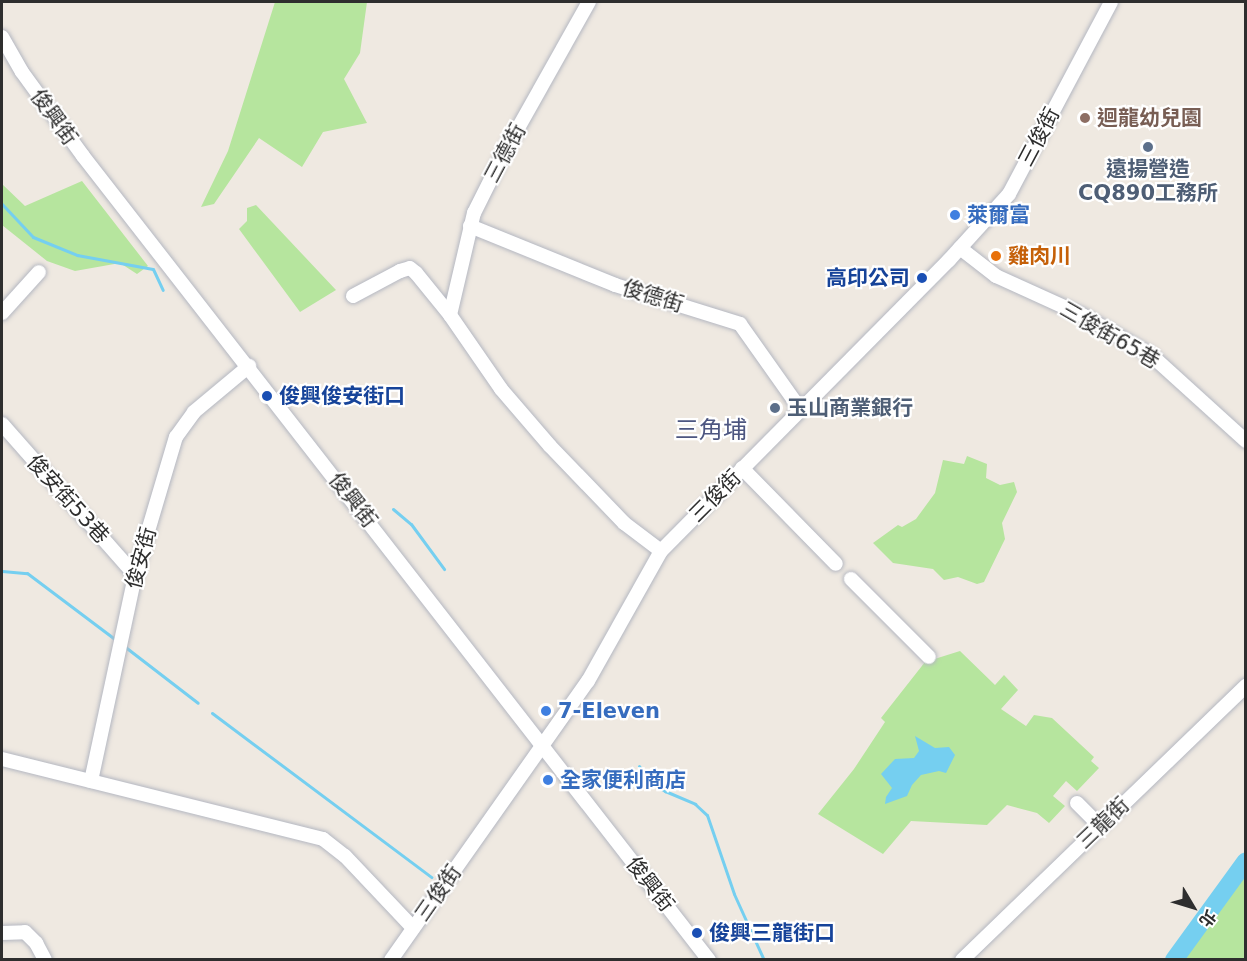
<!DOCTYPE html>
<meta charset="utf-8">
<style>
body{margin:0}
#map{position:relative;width:1247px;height:961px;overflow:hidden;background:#efe9e1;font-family:"DejaVu Sans","Noto Sans TC",sans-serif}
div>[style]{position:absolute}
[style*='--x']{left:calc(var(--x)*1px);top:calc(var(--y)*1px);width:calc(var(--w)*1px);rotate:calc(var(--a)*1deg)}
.green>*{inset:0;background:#b6e59e}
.water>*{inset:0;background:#75cff0}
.stream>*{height:3px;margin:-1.5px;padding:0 1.5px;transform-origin:1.5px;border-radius:1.5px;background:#75cff0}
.river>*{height:18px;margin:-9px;padding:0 9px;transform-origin:9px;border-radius:9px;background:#75cff0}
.roads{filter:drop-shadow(0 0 2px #b4b7c1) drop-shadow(0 0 2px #b4b7c1)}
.minor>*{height:14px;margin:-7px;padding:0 7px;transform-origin:7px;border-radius:7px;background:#fff}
.dots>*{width:16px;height:16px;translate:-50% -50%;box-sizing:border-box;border:3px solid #fff;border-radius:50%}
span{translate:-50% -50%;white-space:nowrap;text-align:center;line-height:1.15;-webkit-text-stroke:4.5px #fff;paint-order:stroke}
.street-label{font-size:21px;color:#2e2e2e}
.education-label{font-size:21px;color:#785e54;font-weight:700}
.left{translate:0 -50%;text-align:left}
.service-label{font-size:21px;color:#4e5e75;font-weight:700}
.shop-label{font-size:21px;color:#366cbe;font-weight:700}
.food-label{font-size:21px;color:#c56008;font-weight:700}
.transit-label{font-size:21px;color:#164399;font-weight:700}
.right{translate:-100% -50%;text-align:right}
.quarter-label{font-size:24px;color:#4d5680}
.frame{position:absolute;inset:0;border:3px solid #2e2e2e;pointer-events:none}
.north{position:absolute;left:1163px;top:877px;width:60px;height:60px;-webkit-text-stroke:4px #fff;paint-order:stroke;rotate:128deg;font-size:16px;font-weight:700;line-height:24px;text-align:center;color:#2e2e2e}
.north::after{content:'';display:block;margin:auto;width:21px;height:27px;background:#2e2e2e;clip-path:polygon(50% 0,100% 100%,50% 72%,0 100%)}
</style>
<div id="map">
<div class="green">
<div style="clip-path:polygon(275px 2px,367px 2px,360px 53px,344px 79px,367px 123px,323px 132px,302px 167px,259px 138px,214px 204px,201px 207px,228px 151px)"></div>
<div style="clip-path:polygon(82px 181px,148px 266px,137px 274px,120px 263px,75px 271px,47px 261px,2px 225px,2px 184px,25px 206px)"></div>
<div style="clip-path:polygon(256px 205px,336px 290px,300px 312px,239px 229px,247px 221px,247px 208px)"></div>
<div style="clip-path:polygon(967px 456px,987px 464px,986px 478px,1000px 485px,1014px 482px,1017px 492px,1002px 523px,1005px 539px,984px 582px,977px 584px,958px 577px,944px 580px,933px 569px,893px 563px,873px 543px,898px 525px,902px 527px,916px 519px,935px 493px,943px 460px,964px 464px)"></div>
<div style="clip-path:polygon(960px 651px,995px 685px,1004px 675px,1018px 690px,1001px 709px,1026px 726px,1034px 715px,1052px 718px,1094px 757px,1091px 761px,1099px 768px,1077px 791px,1066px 781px,1053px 796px,1065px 806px,1049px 823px,1037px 813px,1007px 805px,987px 825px,911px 821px,883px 854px,818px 814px,854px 769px,885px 722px,881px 718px,925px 662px)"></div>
<div style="clip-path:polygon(1245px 872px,1245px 959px,1181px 959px,1242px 875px)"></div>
</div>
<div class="water">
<div style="clip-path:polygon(915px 736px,935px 748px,949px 747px,955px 755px,946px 773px,939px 771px,921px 775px,912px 785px,907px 796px,885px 804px,886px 797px,892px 788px,881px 774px,895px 759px,914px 758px,919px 751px)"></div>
</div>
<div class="stream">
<div style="--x:2;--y:204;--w:45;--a:46.8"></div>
<div style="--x:33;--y:237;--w:48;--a:22.2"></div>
<div style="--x:77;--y:255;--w:77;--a:10.4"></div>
<div style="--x:153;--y:269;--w:23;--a:65"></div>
<div style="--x:393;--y:509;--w:23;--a:40"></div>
<div style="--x:411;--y:524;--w:56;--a:53.7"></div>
<div style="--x:2;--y:571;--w:25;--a:5"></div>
<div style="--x:27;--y:573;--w:111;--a:37"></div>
<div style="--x:124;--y:646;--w:93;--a:37.6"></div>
<div style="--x:212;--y:713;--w:274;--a:36.8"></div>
<div style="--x:639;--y:766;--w:15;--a:58"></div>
<div style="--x:647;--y:779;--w:22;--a:34"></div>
<div style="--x:665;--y:791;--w:33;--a:23"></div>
<div style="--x:695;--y:804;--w:16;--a:43"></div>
<div style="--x:707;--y:815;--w:83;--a:71.1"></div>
<div style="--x:734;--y:894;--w:72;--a:65.6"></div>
</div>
<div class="river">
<div style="--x:1174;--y:960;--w:122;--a:-54"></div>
</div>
<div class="roads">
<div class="minor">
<div style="--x:2;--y:37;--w:40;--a:60.3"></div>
<div style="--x:22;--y:72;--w:104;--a:54"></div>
<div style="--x:83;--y:156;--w:1019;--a:52.1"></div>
<div style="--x:470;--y:226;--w:157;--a:22.1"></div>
<div style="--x:615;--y:285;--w:131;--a:17.3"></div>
<div style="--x:740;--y:324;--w:105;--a:54.7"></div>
<div style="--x:960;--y:248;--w:46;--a:37.9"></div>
<div style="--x:996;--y:276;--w:97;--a:24.4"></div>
<div style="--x:1084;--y:316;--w:78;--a:30.2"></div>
<div style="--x:1151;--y:355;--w:128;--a:42.2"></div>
<div style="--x:353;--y:296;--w:53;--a:-28"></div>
<div style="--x:400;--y:271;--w:10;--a:-17"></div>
<div style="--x:410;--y:268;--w:8;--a:40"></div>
<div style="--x:416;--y:273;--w:54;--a:51"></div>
<div style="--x:450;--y:315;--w:90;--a:55.4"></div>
<div style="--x:501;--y:389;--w:75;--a:49.3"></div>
<div style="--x:550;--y:446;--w:107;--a:46.1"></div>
<div style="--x:624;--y:523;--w:46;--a:37.1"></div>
<div style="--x:2;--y:313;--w:55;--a:-47.9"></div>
<div style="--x:450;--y:315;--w:105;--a:-76.8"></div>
<div style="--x:474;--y:213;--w:65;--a:-63.4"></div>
<div style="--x:503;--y:155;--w:176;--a:-60.7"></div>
<div style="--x:2;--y:424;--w:201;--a:48.6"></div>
<div style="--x:742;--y:468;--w:134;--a:45.6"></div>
<div style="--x:851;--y:579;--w:110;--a:45"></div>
<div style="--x:2;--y:759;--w:331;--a:14"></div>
<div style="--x:323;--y:839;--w:28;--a:38"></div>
<div style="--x:345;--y:856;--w:99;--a:46.6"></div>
<div style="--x:91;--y:781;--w:211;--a:-77.9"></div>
<div style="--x:135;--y:575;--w:144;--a:-73.5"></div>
<div style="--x:176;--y:437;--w:31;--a:-54"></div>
<div style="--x:194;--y:412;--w:72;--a:-39.9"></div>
<div style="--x:1077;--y:803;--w:33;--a:45"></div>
<div style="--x:2;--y:933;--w:23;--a:-2"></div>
<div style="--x:25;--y:932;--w:16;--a:45"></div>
<div style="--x:36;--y:943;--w:19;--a:62"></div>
<div style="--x:391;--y:960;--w:342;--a:-54.8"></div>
<div style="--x:588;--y:681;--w:149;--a:-60.7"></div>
<div style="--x:661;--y:551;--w:409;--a:-45.3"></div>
<div style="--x:949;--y:260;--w:89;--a:-47.7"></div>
<div style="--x:1009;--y:194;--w:217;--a:-62"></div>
<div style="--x:962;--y:960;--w:395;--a:-44"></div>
</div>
</div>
<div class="dots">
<div style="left:1085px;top:118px;background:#8d6e63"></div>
<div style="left:1148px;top:147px;background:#5c6f8a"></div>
<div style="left:955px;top:215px;background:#3f7fe0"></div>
<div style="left:996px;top:256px;background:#e8710a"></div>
<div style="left:922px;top:278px;background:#1a4fb4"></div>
<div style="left:267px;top:396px;background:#1a4fb4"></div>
<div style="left:775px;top:408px;background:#5c6f8a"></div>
<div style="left:546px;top:711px;background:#3f7fe0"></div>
<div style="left:548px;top:780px;background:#3f7fe0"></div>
<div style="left:697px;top:933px;background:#1a4fb4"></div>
</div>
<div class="street-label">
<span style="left:54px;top:117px;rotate:54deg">俊興街</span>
<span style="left:1039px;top:137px;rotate:-62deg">三俊街</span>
<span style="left:505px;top:153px;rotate:-62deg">三德街</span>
<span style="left:653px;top:296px;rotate:17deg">俊德街</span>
<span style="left:1110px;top:335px;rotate:30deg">三俊街65巷</span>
<span style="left:715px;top:496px;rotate:-45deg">三俊街</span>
<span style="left:68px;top:499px;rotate:48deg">俊安街53巷</span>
<span style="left:353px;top:500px;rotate:52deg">俊興街</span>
<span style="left:141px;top:558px;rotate:-75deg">俊安街</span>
<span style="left:1103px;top:823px;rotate:-44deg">三龍街</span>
<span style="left:650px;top:884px;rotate:52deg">俊興街</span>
<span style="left:438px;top:893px;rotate:-55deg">三俊街</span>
</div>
<div class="education-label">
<span class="left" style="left:1097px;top:118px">迴龍幼兒園</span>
</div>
<div class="service-label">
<span style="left:1148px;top:181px">遠揚營造<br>CQ890工務所</span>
<span class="left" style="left:787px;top:408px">玉山商業銀行</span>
</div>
<div class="shop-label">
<span class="left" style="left:967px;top:215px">萊爾富</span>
<span class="left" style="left:558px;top:711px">7-Eleven</span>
<span class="left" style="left:560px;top:780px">全家便利商店</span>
</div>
<div class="food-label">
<span class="left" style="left:1008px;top:256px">雞肉川</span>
</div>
<div class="transit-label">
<span class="right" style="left:910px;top:278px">高印公司</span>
<span class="left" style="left:279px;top:396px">俊興俊安街口</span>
<span class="left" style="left:709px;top:933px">俊興三龍街口</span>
</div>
<div class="quarter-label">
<span style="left:711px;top:431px">三角埔</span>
</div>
<div class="frame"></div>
<div class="north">北</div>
</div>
